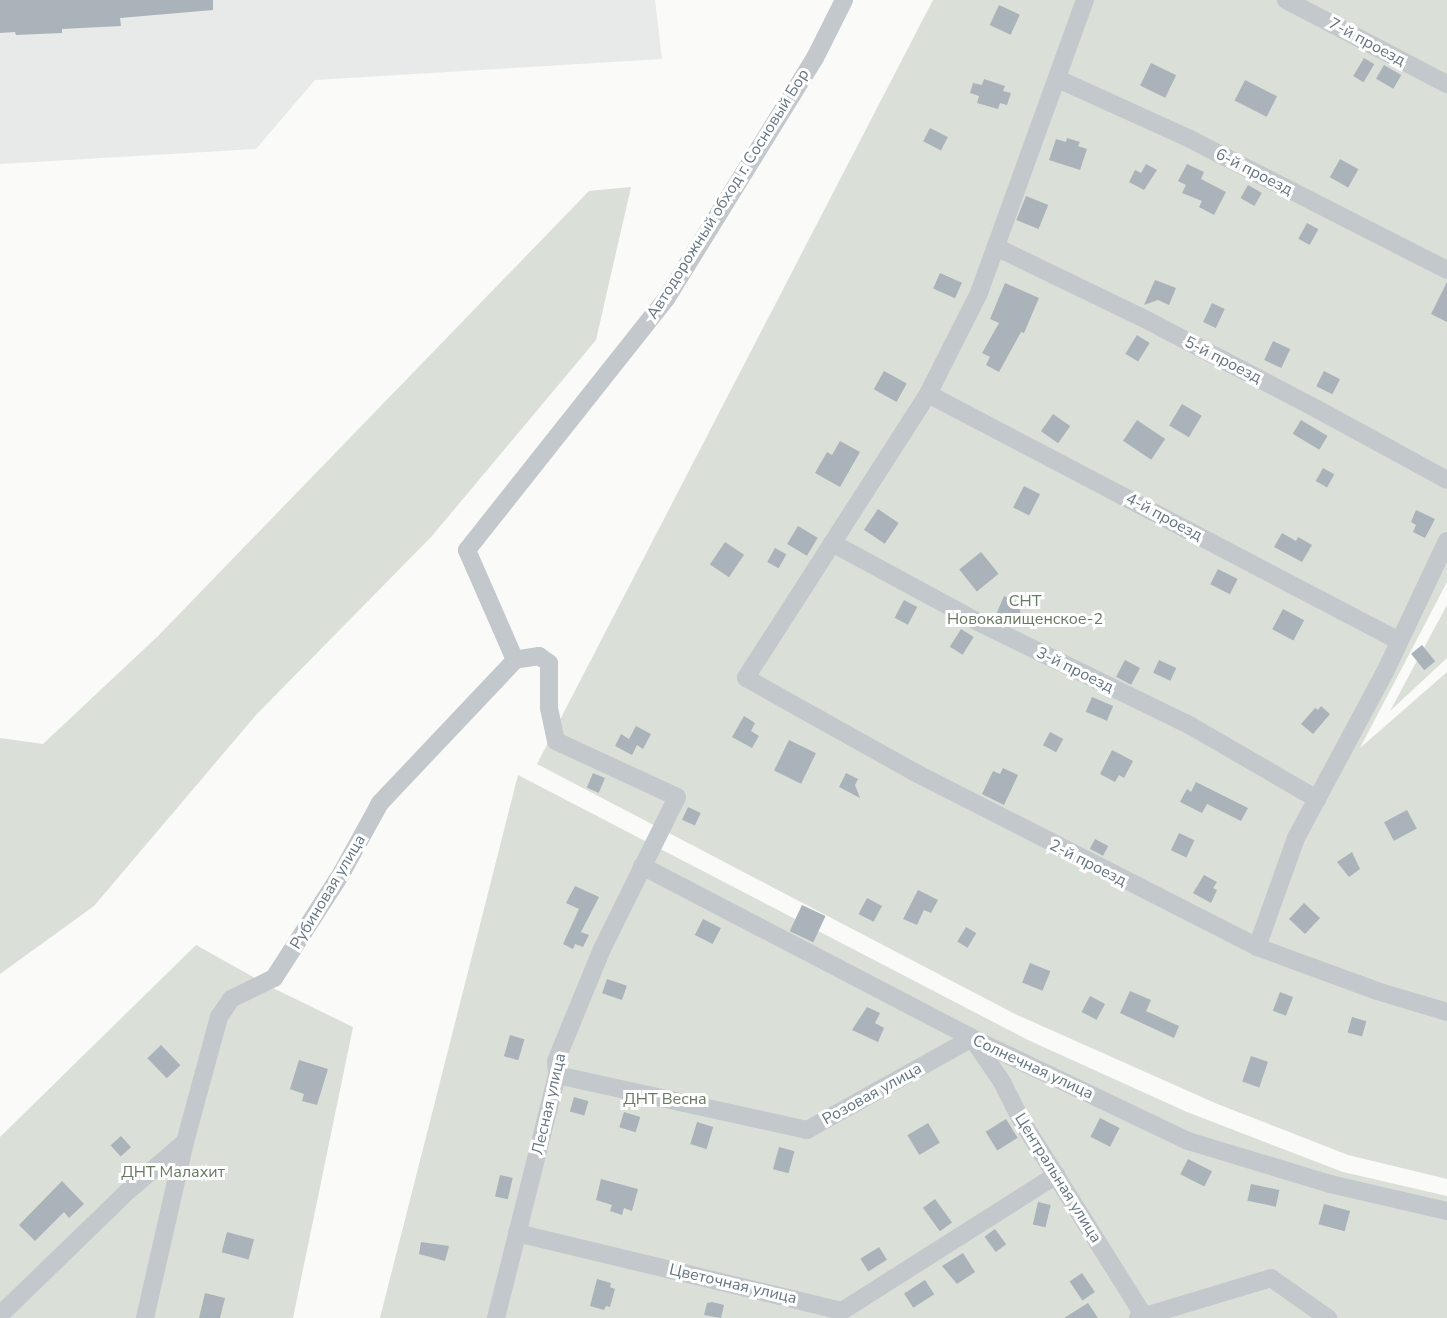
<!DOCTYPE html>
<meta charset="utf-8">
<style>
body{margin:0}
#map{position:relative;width:1447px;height:1318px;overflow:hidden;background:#fafaf8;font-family:"Nunito Sans",sans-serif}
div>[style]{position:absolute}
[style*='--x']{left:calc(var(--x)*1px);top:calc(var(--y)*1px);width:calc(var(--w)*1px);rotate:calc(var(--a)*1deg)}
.built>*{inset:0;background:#e8e9e9}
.green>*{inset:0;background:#dadfd7}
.building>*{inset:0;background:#aab3b9;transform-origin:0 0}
.minor>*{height:18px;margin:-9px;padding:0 9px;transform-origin:9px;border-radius:9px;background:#c3c8cc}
span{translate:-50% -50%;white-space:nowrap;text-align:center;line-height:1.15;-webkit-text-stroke:6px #fff;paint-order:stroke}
.street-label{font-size:16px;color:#657683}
.park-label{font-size:16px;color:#687a64}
</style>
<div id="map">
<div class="built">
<div style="clip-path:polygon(0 0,655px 0,662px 59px,315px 80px,256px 149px,0 164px)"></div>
</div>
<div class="green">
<div style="clip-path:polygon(933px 0,1447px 0,1447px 582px,1360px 748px,1447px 672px,1447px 1179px,1348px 1155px,1215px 1103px,1015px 1014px,537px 764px)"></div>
<div style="clip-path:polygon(631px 187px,596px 340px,432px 536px,256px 715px,94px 906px,0 974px,0 738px,43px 744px,158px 636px,589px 191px)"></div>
<div style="clip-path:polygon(1447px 605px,1447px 658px,1390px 711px)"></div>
<div style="clip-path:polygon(518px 775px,1028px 1040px,1187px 1112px,1343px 1172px,1447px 1196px,1447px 1318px,380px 1318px)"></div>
<div style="clip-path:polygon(196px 945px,275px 989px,353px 1027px,293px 1318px,0 1318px,0 1137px)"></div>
</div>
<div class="building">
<div style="clip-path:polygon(0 0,213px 0,213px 10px,120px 18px,121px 26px,62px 29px,62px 33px,16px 35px,15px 32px,0 33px)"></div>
<div style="left:999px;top:5px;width:23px;height:22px;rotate:25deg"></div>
<div style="left:1364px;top:58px;width:12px;height:21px;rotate:31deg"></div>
<div style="left:1151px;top:63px;width:28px;height:25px;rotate:26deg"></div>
<div style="left:1384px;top:65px;width:20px;height:16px;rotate:30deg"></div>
<div style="clip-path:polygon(984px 79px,1005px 86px,1003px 91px,1011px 93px,1007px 105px,1000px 103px,998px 109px,977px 103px,979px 96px,970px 93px,973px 83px,982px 85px)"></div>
<div style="left:1245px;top:80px;width:36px;height:23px;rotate:27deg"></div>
<div style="left:930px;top:128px;width:20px;height:15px;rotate:27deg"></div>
<div style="clip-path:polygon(1067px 138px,1080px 142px,1078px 146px,1087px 149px,1080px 170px,1049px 160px,1056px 139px,1066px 142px)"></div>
<div style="left:1340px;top:159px;width:21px;height:21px;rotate:29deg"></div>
<div style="clip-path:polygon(1146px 164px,1157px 170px,1144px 190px,1129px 182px,1135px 170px,1141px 173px)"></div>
<div style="clip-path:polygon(1187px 164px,1204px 172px,1201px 179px,1226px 192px,1214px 215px,1199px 207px,1202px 201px,1182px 193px,1186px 185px,1178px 181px)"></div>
<div style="left:1248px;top:185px;width:16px;height:15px;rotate:30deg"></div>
<div style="left:1026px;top:196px;width:24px;height:26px;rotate:22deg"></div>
<div style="left:1307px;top:223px;width:13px;height:18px;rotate:29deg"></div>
<div style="left:940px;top:273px;width:24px;height:17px;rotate:24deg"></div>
<div style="clip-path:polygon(1155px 280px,1176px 288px,1169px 305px,1158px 300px,1144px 305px)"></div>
<div style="clip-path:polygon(1447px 282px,1447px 322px,1431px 314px)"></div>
<div style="clip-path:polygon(1005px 283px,1039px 298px,1024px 333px,1021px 332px,999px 372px,986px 365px,990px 357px,982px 353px,999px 323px,990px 319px)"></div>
<div style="left:1212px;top:303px;width:14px;height:21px;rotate:25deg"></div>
<div style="left:1137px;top:335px;width:15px;height:22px;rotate:32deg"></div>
<div style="left:1273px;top:341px;width:19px;height:21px;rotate:25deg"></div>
<div style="left:884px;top:371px;width:26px;height:21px;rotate:29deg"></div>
<div style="left:1324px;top:371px;width:18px;height:17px;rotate:27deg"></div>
<div style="left:1182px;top:404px;width:23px;height:25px;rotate:31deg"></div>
<div style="left:1053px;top:414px;width:21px;height:21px;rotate:35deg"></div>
<div style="left:1137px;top:420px;width:34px;height:25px;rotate:34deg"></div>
<div style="left:1301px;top:420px;width:31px;height:16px;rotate:31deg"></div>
<div style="clip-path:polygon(840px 441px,860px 452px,840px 487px,815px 473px,827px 452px,832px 455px)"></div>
<div style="left:1323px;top:468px;width:13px;height:15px;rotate:29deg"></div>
<div style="left:1024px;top:486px;width:18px;height:24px;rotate:27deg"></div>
<div style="left:878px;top:509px;width:25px;height:25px;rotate:34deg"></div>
<div style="clip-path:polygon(1416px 510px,1435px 519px,1425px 538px,1413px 532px,1416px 525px,1411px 522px)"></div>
<div style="left:798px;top:526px;width:23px;height:21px;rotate:31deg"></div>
<div style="clip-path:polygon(1282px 533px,1296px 541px,1298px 537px,1312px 545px,1302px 562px,1274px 547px)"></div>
<div style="left:725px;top:542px;width:23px;height:27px;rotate:34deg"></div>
<div style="left:775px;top:548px;width:13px;height:16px;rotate:29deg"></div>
<div style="left:981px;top:552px;width:28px;height:28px;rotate:51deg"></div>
<div style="left:1218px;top:569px;width:22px;height:17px;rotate:27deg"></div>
<div style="clip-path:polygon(1004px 596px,1017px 602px,1020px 607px,1021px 622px,1009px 618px,1007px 623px,995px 617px)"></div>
<div style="left:904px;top:600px;width:15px;height:20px;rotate:28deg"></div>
<div style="left:1283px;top:609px;width:24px;height:23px;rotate:28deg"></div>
<div style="left:961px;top:629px;width:15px;height:21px;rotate:32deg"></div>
<div style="left:1422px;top:645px;width:21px;height:14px;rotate:51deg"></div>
<div style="left:1125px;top:660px;width:17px;height:19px;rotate:28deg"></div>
<div style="left:1159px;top:660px;width:19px;height:14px;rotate:25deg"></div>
<div style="left:1092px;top:697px;width:23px;height:16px;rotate:23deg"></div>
<div style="clip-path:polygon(1321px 706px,1330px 714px,1313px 734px,1301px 724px,1315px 708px,1318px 710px)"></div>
<div style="clip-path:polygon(744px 716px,755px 723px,751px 731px,759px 736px,752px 748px,732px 737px)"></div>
<div style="clip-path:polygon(636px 726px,651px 734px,643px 749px,637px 745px,632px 755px,615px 746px,621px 734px,629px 739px)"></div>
<div style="left:1050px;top:732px;width:15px;height:15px;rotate:28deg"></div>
<div style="left:789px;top:740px;width:30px;height:34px;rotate:26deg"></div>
<div style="clip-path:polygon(1112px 750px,1133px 761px,1124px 778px,1119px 775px,1115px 782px,1100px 774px)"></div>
<div style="clip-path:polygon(1003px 768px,1018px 775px,1004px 805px,982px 794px,993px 771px,1000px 774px)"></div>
<div style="left:593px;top:773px;width:13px;height:16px;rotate:23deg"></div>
<div style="clip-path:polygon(846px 773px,858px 779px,855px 785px,860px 798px,839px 787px)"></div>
<div style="clip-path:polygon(1196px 782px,1248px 808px,1241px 821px,1207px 804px,1202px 813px,1180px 802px,1187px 789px,1191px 792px)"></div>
<div style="left:688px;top:807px;width:14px;height:14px;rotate:25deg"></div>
<div style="left:1407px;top:810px;width:21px;height:26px;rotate:62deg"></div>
<div style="left:1179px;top:833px;width:17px;height:19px;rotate:25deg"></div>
<div style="left:1095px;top:839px;width:15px;height:11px;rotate:28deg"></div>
<div style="clip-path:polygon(1352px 852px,1360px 869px,1349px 877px,1337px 862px)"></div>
<div style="clip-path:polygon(1204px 875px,1217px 882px,1213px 888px,1217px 890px,1211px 903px,1193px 893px)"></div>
<div style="clip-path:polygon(575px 886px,599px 897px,581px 932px,589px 935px,583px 947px,575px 944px,573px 949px,563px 944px,579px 909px,566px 903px)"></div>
<div style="clip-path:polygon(918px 890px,938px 900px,931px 913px,924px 910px,917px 925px,903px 919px)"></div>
<div style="left:867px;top:898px;width:17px;height:18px;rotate:28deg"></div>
<div style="left:1304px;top:903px;width:22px;height:22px;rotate:43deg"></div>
<div style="left:802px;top:905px;width:26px;height:29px;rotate:25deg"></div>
<div style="left:703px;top:919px;width:20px;height:18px;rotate:27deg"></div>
<div style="left:966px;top:927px;width:12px;height:17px;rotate:31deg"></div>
<div style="left:1030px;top:963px;width:22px;height:21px;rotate:22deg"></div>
<div style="left:607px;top:979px;width:21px;height:15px;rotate:19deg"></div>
<div style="clip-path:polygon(1130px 991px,1151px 1000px,1146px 1011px,1179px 1026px,1174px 1038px,1120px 1013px)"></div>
<div style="left:1280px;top:992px;width:14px;height:20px;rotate:21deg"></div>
<div style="left:1090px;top:996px;width:17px;height:18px;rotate:28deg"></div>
<div style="clip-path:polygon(867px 1007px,880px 1013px,875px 1023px,884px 1028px,878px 1042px,852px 1030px)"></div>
<div style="left:1352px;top:1017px;width:15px;height:16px;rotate:16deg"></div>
<div style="left:510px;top:1035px;width:15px;height:22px;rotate:16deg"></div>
<div style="left:161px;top:1045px;width:28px;height:19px;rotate:46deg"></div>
<div style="left:1251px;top:1056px;width:18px;height:27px;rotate:19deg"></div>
<div style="clip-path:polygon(299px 1060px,328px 1069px,317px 1105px,302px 1101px,304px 1094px,290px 1089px)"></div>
<div style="left:574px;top:1097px;width:15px;height:15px;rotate:16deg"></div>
<div style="left:624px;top:1112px;width:17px;height:16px;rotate:17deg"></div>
<div style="left:1100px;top:1118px;width:22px;height:21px;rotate:27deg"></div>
<div style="left:1006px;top:1119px;width:22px;height:24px;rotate:58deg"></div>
<div style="left:697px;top:1122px;width:17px;height:23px;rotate:17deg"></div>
<div style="left:928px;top:1123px;width:23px;height:24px;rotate:59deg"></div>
<div style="left:121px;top:1136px;width:15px;height:14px;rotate:48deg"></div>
<div style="left:779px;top:1147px;width:16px;height:23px;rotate:15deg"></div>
<div style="left:1188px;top:1159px;width:27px;height:17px;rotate:27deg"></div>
<div style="left:500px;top:1175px;width:13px;height:22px;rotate:13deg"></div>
<div style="clip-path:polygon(601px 1179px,638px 1189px,632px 1211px,624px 1208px,622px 1215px,610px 1211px,612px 1205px,596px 1200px)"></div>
<div style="clip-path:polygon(62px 1181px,84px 1204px,69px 1218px,64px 1212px,35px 1241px,19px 1225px)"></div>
<div style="left:1251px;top:1184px;width:29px;height:17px;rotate:12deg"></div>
<div style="left:935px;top:1199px;width:29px;height:15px;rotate:54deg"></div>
<div style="left:1038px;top:1202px;width:13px;height:23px;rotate:13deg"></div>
<div style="left:1324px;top:1204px;width:27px;height:21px;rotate:15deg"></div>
<div style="left:995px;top:1229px;width:19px;height:13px;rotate:54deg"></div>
<div style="left:227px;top:1232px;width:28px;height:21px;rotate:15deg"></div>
<div style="clip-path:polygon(421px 1242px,449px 1246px,445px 1261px,419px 1254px)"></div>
<div style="left:879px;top:1247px;width:15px;height:22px;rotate:58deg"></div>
<div style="clip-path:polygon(963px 1253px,975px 1272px,957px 1284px,942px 1266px)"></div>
<div style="left:1082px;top:1273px;width:23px;height:15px;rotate:56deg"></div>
<div style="clip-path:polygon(597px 1279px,611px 1283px,610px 1287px,615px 1289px,610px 1307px,606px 1306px,604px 1310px,590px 1306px)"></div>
<div style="left:925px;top:1280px;width:17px;height:25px;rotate:57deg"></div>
<div style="clip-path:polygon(205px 1293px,225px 1298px,220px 1318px,199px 1318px)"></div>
<div style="clip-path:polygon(712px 1302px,724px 1305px,721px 1318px,704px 1315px,707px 1303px)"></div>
<div style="clip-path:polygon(1088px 1303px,1098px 1318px,1064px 1318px)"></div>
</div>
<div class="minor">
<div style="--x:1085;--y:0;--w:312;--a:109.9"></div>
<div style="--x:979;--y:293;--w:113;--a:116.8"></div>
<div style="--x:928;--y:394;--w:337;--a:122.7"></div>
<div style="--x:746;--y:678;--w:193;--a:29.2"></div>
<div style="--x:914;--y:772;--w:385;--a:27"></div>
<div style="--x:1257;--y:947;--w:128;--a:20.1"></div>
<div style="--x:1377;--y:991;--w:73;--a:16.7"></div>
<div style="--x:1286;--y:0;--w:182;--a:27.6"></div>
<div style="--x:1058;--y:79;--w:145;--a:24.4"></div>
<div style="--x:1190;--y:139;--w:288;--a:27"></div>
<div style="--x:996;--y:247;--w:161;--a:25.8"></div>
<div style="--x:1141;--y:317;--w:199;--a:27.6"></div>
<div style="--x:1317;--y:409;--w:148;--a:28.6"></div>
<div style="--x:928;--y:394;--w:532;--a:27.67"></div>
<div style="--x:832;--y:543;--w:166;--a:28.4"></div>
<div style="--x:978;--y:622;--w:237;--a:26"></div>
<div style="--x:1191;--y:726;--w:146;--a:30.1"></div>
<div style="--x:515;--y:660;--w:120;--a:-113.6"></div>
<div style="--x:467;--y:550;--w:320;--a:-51.6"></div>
<div style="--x:666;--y:299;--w:283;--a:-58.3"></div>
<div style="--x:815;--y:58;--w:65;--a:-63.4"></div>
<div style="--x:642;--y:866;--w:372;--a:27.5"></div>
<div style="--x:972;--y:1038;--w:239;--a:25.5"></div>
<div style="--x:1188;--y:1141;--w:148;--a:16.8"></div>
<div style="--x:1330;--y:1184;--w:120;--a:13"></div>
<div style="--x:1257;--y:947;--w:116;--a:-70.3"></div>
<div style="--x:1296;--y:838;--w:188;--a:-61.8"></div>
<div style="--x:1385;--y:672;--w:145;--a:-64.7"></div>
<div style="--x:557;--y:1075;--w:256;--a:12.4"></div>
<div style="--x:807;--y:1130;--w:189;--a:-29.1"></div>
<div style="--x:972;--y:1038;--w:53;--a:55.7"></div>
<div style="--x:1002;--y:1082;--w:42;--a:63.4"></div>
<div style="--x:1021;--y:1120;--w:234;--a:57.9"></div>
<div style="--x:517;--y:1233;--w:334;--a:13.5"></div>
<div style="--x:842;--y:1311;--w:254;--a:-32.4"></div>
<div style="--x:0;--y:1315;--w:178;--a:-44.1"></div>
<div style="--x:128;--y:1191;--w:75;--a:-40.7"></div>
<div style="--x:185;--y:1142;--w:130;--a:-74.8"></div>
<div style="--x:219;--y:1017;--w:22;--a:-56"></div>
<div style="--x:231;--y:999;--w:48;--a:-26"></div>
<div style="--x:274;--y:978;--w:124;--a:-57.2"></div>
<div style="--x:341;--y:874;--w:81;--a:-61.2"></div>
<div style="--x:380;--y:803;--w:197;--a:-46.6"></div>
<div style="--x:145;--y:1318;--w:180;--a:-77.2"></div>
<div style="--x:496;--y:1318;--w:251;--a:-75.9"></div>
<div style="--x:557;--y:1075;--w:14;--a:-94"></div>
<div style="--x:556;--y:1061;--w:121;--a:-67.7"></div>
<div style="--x:602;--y:949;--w:169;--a:-63.7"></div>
<div style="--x:677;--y:797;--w:133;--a:-155.2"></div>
<div style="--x:556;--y:741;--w:35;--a:-102"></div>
<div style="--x:549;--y:707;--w:44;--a:-90"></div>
<div style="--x:549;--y:663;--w:12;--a:-145"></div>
<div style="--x:539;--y:656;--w:24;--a:171"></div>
<div style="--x:1138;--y:1318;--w:139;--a:-16.7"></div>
<div style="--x:1271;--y:1278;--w:70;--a:35.1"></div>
</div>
<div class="street-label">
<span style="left:1367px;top:42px;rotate:28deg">7-й проезд</span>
<span style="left:1254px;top:172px;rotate:27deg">6-й проезд</span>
<span style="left:728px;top:194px;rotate:-58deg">Автодорожный обход г. Сосновый Бор</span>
<span style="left:1223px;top:360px;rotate:27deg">5-й проезд</span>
<span style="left:1164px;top:517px;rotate:28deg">4-й проезд</span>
<span style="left:1075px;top:670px;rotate:26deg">3-й проезд</span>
<span style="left:1088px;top:863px;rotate:27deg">2-й проезд</span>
<span style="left:328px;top:892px;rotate:-59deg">Рубиновая улица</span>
<span style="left:1033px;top:1067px;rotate:25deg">Солнечная улица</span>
<span style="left:872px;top:1094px;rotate:-29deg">Розовая улица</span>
<span style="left:549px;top:1104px;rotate:-77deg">Лесная улица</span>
<span style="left:1058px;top:1178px;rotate:58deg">Центральная улица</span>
<span style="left:733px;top:1284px;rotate:13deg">Цветочная улица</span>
</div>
<div class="park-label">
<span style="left:1025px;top:610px">СНТ<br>Новокалищенское-2</span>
<span style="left:665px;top:1099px">ДНТ Весна</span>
<span style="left:173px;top:1172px">ДНТ Малахит</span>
</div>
</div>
